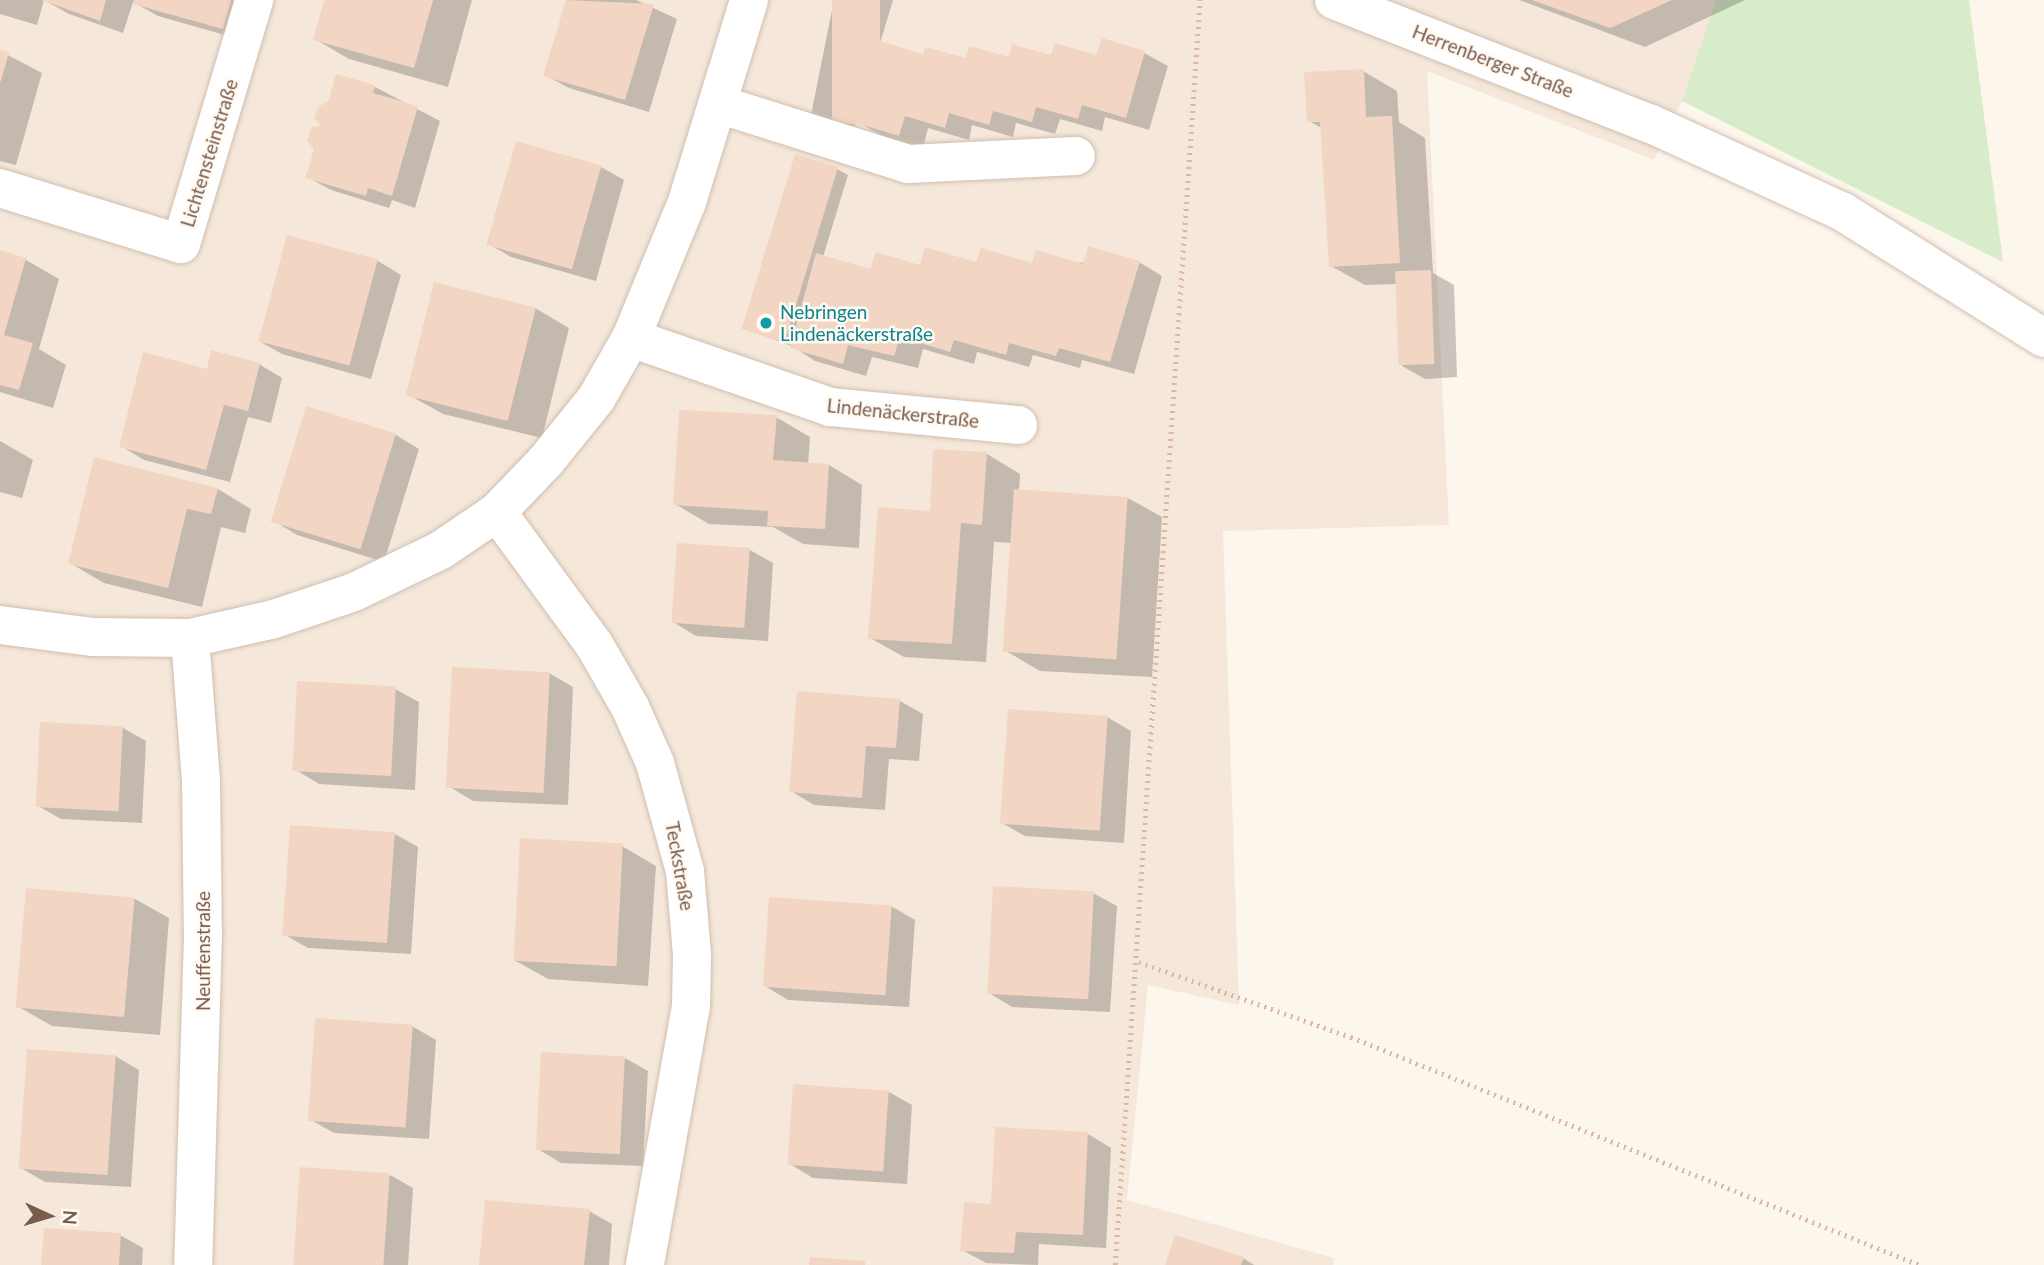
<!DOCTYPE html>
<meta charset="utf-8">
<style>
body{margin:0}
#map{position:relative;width:2044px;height:1265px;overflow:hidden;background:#fdf6ec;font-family:Lato,sans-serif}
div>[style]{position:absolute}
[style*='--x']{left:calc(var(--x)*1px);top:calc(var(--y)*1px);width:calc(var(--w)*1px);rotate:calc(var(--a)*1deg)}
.residential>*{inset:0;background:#f5e8da}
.green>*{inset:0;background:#d8ecc9}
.shadow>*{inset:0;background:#0003}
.building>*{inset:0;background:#f3d5c3;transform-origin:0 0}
.path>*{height:4.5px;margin-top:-2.25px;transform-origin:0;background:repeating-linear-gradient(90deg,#d9b8a5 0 2px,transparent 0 7px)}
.roads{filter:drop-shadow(0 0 2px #d1beb0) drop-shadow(0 0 2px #d1beb0)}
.minor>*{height:38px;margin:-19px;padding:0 19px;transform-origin:19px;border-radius:19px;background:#fff}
.dots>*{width:19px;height:19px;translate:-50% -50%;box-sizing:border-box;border:4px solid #fffaf3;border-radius:50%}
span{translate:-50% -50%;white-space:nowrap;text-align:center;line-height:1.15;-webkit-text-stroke:5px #fffaf3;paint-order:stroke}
.street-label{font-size:19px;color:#7a5c4d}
.culture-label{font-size:19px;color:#0d838f}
.left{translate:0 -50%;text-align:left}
.north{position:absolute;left:14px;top:1181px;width:70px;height:70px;-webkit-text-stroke:5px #fffaf3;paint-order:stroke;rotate:94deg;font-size:19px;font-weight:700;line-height:28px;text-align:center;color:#7a5c4d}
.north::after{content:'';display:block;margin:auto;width:24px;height:32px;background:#7a5c4d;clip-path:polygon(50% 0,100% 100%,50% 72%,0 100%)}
</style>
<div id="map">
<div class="residential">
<div style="clip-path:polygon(0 0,1716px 0,1682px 101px,1654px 160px,1427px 71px,1449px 525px,1223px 531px,1239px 1005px,1148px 985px,1127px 1200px,1335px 1258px,1333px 1265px,0 1265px)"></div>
</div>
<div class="green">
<div style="clip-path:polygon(1716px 0,1969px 0,2003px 262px,1682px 101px)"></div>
</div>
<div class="shadow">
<div style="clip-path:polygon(0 0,44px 0,37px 25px,0 14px)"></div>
<div style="clip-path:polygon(44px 0,258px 0,246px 41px,158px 16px,133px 2px,123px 33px,69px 14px)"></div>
<div style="clip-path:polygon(326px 0,472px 0,448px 87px,349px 59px,315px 39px)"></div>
<div style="clip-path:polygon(568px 0,636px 0,677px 19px,649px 112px,569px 88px,545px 75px)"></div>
<div style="clip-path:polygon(834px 0,893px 0,880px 43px,924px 56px,967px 61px,1144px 53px,1168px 66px,1149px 130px,1105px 117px,1102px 131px,1060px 119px,1055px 134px,1016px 123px,1013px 137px,972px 125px,969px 140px,928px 128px,923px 148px,882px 136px,856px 121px,851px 137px,809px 125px)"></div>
<div style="clip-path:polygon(1519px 0,1745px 0,1645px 47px)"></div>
<div style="clip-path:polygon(0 51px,42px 73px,16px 165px,0 161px)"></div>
<div style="clip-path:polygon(1363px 71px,1397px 91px,1399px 122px,1425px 138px,1433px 273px,1454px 285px,1457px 377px,1425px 379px,1402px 366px,1397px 284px,1365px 285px,1331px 266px,1323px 129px,1309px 121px)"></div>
<div style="clip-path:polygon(375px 87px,440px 121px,415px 208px,392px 200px,389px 208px,331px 190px,307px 177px,329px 103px)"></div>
<div style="clip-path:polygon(601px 167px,624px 180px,596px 281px,511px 257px,487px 243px)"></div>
<div style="clip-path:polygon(837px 169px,848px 175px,823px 257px,871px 271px,977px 264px,1139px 262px,1162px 276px,1134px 374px,1082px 360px,1080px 368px,1033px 355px,1029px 367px,977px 352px,974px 364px,923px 349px,918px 368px,872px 357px,866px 376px,815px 361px,792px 346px,743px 328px)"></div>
<div style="clip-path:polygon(288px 237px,378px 261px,401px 275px,371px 379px,282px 354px,259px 341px)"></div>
<div style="clip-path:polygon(0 252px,26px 260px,59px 279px,39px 349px,66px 365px,53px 408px,0 392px)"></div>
<div style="clip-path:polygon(535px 308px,569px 328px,542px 438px,443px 414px,409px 395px)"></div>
<div style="clip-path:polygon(259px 364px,282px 378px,271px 423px,248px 417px,230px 482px,144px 460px,121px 446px,208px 371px)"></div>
<div style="clip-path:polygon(308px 408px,396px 435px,419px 449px,384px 562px,297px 535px,274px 521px)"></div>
<div style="clip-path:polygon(776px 417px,810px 437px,808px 464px,829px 465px,862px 485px,859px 548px,803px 544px,773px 527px,709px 524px,675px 504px)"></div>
<div style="clip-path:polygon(0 441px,33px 460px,22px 498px,0 492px)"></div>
<div style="clip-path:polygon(987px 454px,1020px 474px,1019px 491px,1128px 498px,1162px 517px,1152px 677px,1040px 671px,1006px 651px,1012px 543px,994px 542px,986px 662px,904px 657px,870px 638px,931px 513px)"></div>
<div style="clip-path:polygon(218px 489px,251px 509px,245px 533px,221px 527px,202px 607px,104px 583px,70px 563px)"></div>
<div style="clip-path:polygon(750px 550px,773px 563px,768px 641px,696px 636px,673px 622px)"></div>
<div style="clip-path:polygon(549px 673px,573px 687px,568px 805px,473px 801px,450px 787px)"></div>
<div style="clip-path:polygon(395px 689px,419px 702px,415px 790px,319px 784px,296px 770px)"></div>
<div style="clip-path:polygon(900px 701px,923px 714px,919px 761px,889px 759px,885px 810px,814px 805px,791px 791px)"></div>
<div style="clip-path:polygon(1107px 717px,1131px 731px,1124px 843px,1025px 836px,1002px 823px)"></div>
<div style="clip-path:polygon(123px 728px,146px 741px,142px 823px,61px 819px,38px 806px)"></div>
<div style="clip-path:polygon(395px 834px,418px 847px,411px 954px,308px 948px,285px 935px)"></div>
<div style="clip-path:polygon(622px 846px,656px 866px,648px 986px,548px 979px,514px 960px)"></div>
<div style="clip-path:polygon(28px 890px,135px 899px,169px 918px,160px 1035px,52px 1026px,19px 1007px)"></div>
<div style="clip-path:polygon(1093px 893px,1117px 906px,1110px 1012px,1012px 1007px,989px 993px)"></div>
<div style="clip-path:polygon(891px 906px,915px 920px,909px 1007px,788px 1000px,765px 986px)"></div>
<div style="clip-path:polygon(412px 1026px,436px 1040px,429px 1139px,334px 1133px,311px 1120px)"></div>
<div style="clip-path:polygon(115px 1056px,139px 1070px,131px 1187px,45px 1182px,21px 1168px)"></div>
<div style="clip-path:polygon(625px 1058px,648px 1071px,643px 1166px,561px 1163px,538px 1149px)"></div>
<div style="clip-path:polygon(889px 1092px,912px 1105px,907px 1184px,813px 1178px,790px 1164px)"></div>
<div style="clip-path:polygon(1088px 1134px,1111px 1148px,1106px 1248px,1039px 1244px,1038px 1265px,986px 1263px,962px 1250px,993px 1206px)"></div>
<div style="clip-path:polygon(390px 1175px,413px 1188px,408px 1265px,295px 1265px)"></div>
<div style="clip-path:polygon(589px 1211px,612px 1224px,609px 1265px,481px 1265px)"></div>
<div style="clip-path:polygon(120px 1235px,143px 1248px,142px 1265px,43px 1265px)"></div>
<div style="clip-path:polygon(1243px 1258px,1254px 1265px,1167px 1265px)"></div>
</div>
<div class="building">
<div style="clip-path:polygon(41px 0,106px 0,100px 21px)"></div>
<div style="clip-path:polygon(134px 0,231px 0,223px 29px,133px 4px)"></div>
<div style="clip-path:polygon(324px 0,433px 0,414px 68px,313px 40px)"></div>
<div style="clip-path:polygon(566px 0,654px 4px,625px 100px,543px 76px)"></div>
<div style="left:832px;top:0;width:48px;height:124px"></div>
<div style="clip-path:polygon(1532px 0,1672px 0,1610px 28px)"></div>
<div style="clip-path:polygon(1102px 38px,1145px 51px,1126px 118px,1082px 105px,1078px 119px,1036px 107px,1032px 122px,993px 111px,989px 125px,949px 113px,945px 128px,905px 116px,899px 136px,856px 123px,880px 41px,923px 54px,925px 47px,966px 58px,969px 46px,1009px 57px,1012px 44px,1051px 55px,1055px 43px,1096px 55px)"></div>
<div style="clip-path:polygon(0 50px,9px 52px,1px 81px,0 81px)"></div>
<div style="clip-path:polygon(1364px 69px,1366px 117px,1392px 116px,1400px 263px,1329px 267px,1320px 122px,1307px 122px,1304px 72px)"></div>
<div style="clip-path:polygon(336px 74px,375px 85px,373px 93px,418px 106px,392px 196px,368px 188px,366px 196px,305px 178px,314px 149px,307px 141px,311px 127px,321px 126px,314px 118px,319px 106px,328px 102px)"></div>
<div style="left:516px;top:141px;width:89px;height:108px;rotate:16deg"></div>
<div style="left:795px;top:154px;width:45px;height:183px;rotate:17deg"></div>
<div style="left:287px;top:235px;width:94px;height:110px;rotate:15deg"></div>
<div style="clip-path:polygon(1088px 246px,1140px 261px,1110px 362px,1059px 348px,1056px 356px,1009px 343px,1006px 355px,954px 340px,950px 352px,900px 337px,894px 356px,848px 345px,843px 364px,790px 348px,816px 253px,870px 269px,876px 252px,920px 265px,925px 247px,976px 262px,981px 248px,1032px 263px,1036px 250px,1083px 264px)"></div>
<div style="clip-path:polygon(0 250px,26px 258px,4px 335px,33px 343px,19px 390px,0 385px)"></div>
<div style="left:1431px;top:270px;width:94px;height:36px;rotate:88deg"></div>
<div style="left:434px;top:282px;width:105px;height:117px;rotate:14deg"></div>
<div style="clip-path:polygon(211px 350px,260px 363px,248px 411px,224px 405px,206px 470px,119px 447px,143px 352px,207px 369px)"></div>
<div style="left:306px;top:406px;width:94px;height:121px;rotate:17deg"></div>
<div style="clip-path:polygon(679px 410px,777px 415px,773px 460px,829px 464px,825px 529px,767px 526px,768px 511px,673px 505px)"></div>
<div style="clip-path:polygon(933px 449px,987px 452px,982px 525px,961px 523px,952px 644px,868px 639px,878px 507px,930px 511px)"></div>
<div style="clip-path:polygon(94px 457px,218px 488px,211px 514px,187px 509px,168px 588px,68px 564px)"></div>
<div style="left:1014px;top:489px;width:114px;height:163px;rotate:4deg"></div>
<div style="left:677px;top:543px;width:73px;height:80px;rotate:4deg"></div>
<div style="left:452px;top:667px;width:98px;height:121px;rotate:3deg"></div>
<div style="left:297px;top:681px;width:99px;height:90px;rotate:3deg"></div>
<div style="clip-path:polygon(797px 691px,900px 699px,896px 748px,866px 746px,862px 798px,789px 792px)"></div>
<div style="left:1008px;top:709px;width:100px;height:115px;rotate:4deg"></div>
<div style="left:40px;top:722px;width:83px;height:85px;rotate:3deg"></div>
<div style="left:290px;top:825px;width:105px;height:111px;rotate:4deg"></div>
<div style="left:520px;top:838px;width:103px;height:123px;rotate:3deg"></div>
<div style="left:993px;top:886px;width:101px;height:108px;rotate:3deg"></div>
<div style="left:26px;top:888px;width:109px;height:120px;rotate:5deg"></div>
<div style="left:769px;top:897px;width:123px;height:90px;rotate:4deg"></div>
<div style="left:315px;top:1018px;width:98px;height:103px;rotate:4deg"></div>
<div style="left:27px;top:1049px;width:89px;height:120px;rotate:4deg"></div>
<div style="left:541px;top:1052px;width:84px;height:98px;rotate:3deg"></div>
<div style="left:793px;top:1084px;width:96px;height:81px;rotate:4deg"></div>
<div style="clip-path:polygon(995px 1127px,1088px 1132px,1083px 1235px,1016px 1232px,1014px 1253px,960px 1251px,964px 1202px,991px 1204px)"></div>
<div style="left:300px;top:1167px;width:90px;height:98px;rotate:4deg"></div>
<div style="clip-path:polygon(485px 1200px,590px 1209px,584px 1265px,479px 1265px)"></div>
<div style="clip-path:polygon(44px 1228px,121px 1233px,119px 1265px,41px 1265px)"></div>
<div style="clip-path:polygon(1175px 1235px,1244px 1257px,1241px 1265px,1165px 1265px)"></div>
<div style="clip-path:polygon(810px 1257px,865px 1261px,865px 1265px,809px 1265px)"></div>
</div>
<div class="path">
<div style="--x:1139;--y:962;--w:225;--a:19.5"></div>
<div style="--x:1351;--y:1037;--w:613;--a:21.84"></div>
<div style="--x:1115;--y:1265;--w:1268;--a:-86.16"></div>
</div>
<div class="roads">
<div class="minor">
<div style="--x:1334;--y:0;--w:340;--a:21.4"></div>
<div style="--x:1651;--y:124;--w:211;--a:24.6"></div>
<div style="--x:1843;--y:212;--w:237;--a:32.1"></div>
<div style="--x:718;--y:104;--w:199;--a:17.5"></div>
<div style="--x:908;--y:164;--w:168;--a:-2.7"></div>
<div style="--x:0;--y:188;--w:189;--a:17.2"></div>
<div style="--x:181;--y:244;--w:255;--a:-73.3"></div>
<div style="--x:631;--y:338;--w:211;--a:19.1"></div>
<div style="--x:830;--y:407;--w:189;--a:5.5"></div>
<div style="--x:497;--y:512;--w:166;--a:53.8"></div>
<div style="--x:595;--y:646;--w:70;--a:60.2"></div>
<div style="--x:630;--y:707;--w:61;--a:65.9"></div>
<div style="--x:655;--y:763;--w:112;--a:74.5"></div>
<div style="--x:685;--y:871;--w:84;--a:85.2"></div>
<div style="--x:692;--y:955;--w:51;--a:91.1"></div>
<div style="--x:691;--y:1006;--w:263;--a:100.1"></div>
<div style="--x:0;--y:625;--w:94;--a:7.4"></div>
<div style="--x:93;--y:637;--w:97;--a:0.6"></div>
<div style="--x:190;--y:638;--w:86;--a:-12.7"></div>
<div style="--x:274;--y:619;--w:84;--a:-18.6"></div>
<div style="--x:354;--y:592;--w:97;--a:-25.8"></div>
<div style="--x:441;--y:550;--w:68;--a:-34.2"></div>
<div style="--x:497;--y:512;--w:69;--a:-46.2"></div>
<div style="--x:545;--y:462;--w:81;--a:-51"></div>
<div style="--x:596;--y:399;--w:70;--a:-60.2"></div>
<div style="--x:631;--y:338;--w:147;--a:-67.6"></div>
<div style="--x:687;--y:202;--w:211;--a:-72.9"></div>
<div style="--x:190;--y:638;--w:143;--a:85.6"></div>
<div style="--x:201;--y:781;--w:154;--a:89.3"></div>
<div style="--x:203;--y:935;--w:330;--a:91.7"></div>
</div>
</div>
<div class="dots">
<div style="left:766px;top:323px;background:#0f9aa8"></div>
</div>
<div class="street-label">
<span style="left:1493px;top:61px;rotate:21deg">Herrenberger Straße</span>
<span style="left:209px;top:153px;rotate:-73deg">Lichtensteinstraße</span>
<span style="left:903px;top:413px;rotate:6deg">Lindenäckerstraße</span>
<span style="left:680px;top:866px;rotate:80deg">Teckstraße</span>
<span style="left:203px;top:951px;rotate:-90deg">Neuffenstraße</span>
</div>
<div class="culture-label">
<span class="left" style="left:780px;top:323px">Nebringen<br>Lindenäckerstraße</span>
</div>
<div class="north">N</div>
</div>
